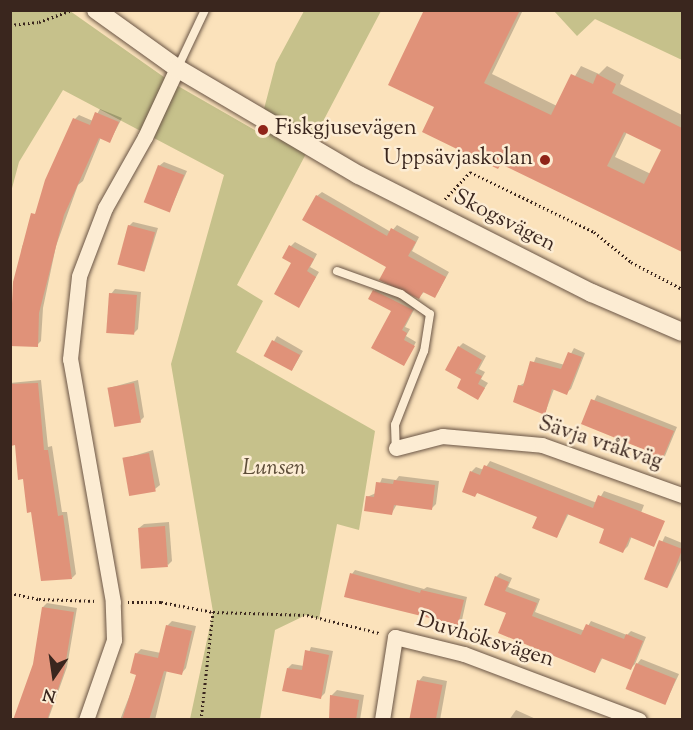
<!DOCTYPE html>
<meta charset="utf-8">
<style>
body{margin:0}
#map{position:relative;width:693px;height:730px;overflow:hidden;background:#fbe2bb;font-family:"Sorts Mill Goudy",serif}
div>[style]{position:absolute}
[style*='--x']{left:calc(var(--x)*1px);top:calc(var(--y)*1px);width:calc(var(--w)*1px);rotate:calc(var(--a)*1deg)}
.green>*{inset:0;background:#c6c18b}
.shadow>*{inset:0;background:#0003;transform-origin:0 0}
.building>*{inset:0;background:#e09279;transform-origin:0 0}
.path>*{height:3px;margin-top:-1.5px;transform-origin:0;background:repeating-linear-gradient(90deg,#3a261e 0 1.5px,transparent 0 4.5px)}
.roads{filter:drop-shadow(0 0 2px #6a5545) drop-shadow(0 0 2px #6a5545)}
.service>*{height:8px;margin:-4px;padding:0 4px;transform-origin:4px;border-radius:4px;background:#fcecd3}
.minor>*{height:15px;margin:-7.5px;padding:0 7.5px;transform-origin:7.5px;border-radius:7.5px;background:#fcecd3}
.tertiary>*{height:18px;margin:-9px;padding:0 9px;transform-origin:9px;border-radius:9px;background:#fcecd3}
.dots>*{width:16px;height:16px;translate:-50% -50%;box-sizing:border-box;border:3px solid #fcecd3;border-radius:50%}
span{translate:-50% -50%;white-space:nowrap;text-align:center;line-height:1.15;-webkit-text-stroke:5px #fcecd3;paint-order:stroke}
.poi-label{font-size:22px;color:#3a261e}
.left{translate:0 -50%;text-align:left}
.right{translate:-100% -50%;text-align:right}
.street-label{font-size:22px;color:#3a261e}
.park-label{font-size:22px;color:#5d4d39;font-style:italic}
.frame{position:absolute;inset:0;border:12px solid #3a261e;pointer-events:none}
.north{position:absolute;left:24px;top:646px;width:60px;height:60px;-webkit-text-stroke:4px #fcecd3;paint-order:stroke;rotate:193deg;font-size:16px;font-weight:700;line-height:24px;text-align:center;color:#3a261e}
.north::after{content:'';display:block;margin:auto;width:21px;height:27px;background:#3a261e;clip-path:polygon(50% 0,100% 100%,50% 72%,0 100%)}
</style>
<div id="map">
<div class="green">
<div style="clip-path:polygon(11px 11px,70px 11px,171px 82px,258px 132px,276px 63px,304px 11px,381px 11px,237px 285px,263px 301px,236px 352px,375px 431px,359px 530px,337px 524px,319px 619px,306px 615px,275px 630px,260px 719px,190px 719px,213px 612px,171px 364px,224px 175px,63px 90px,19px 162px,11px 192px)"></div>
<div style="clip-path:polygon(554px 11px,682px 11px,682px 60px,595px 19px,577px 36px)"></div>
</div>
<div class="shadow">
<div style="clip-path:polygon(evenodd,426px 10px,523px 10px,492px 74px,557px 106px,581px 66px,599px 74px,607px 66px,624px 75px,620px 84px,682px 115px,682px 251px,502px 163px,436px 107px,426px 10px,627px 132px,663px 150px,651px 174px,615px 157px,627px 132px)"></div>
<div style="clip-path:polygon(100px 109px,122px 118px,110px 141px,101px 137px,83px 181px,78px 185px,56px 246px,43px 308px,41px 341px,37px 345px,10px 344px,22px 247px,75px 119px,79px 115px,93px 121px)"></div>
<div style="clip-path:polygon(164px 162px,187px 171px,170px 210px,159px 166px)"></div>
<div style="clip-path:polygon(322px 192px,391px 232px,397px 225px,419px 237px,412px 251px,449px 272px,438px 292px,434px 296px,425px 291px,419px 297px,317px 196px)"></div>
<div style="clip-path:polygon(133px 222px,158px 228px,145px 270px,129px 226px)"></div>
<div style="clip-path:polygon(295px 242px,317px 254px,310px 267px,319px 272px,299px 306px,291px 246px)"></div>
<div style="clip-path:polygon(378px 288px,416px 306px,405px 327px,410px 329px,406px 336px,416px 342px,405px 362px,393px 310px,374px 291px)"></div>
<div style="clip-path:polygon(115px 289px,141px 292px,138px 329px,133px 334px,111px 294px)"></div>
<div style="left:277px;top:336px;width:30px;height:22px;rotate:30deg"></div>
<div style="clip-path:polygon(463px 343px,486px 356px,479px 369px,485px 372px,481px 379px,488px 383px,478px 398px,463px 379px,459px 347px)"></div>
<div style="clip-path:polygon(574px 348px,585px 353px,571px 389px,566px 393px,554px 389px,545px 413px,519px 386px,526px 382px,536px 357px,565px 365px)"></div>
<div style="clip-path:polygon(41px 380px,48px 447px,52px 446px,62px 512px,67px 512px,76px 574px,72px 578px,33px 511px,10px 414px,10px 383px)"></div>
<div style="clip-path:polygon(138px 380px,144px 417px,140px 421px,109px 388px)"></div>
<div style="clip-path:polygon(597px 395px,677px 427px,665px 456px,661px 460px,652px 451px,583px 423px)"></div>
<div style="clip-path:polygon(153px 450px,160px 485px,155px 489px,123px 459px)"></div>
<div style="clip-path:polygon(490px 461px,597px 503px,604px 491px,644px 505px,628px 546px,623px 551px,606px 529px,569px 513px,557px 537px,539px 516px,478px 492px,475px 495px,471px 472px,476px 467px,484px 470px)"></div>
<div style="clip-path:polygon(399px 476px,439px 481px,436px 504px,432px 508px,397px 504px,392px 513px,367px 497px,376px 493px,382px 478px,396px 480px)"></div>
<div style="clip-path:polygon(169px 522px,172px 561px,168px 565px,139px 528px,144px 524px)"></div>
<div style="clip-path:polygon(665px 536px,682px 543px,682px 558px,668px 587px,645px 578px)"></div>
<div style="clip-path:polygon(355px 570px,424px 589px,427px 587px,467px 597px,462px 620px,458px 624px,352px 574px)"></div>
<div style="clip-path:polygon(500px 573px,512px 578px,508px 587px,540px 599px,535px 612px,585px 631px,591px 621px,627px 635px,631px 631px,646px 637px,635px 664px,631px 668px,603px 657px,595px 672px,508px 612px,496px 577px)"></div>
<div style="clip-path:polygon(47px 603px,77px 608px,67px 667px,48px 720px,15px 720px,27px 689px,41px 635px,43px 607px)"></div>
<div style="clip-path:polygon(172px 621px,196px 626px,186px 668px,182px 673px,167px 670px,155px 720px,120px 720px,138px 674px,136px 654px,141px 649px,161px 653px,167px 626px)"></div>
<div style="clip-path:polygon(311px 647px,333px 651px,325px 693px,321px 697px,288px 668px,292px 664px,304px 666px)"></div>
<div style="clip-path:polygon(641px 659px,679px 674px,665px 704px,637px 664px)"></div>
<div style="clip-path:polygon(423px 676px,447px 681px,440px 720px,412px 720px,419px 681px)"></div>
<div style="clip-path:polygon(337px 690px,364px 695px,360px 720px,331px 720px,331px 696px)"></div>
<div style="clip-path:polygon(516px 710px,538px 720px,509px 720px)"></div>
</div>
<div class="building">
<div style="clip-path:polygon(evenodd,424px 10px,520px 10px,484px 83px,551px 115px,571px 74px,593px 84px,597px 74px,616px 84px,612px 93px,682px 128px,682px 252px,501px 164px,498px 169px,422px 132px,434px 107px,388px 85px,424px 10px,624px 132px,661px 150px,644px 184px,607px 166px,624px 132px)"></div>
<div style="clip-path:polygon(95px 112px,119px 122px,110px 143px,99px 138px,64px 215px,39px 313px,38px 347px,10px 346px,13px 282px,31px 213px,35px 214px,45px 180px,73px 118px,90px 125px)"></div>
<div style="left:158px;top:165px;width:28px;height:40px;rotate:21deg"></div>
<div style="clip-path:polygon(316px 195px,387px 236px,391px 228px,416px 242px,408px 256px,446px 277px,435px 298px,423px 292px,419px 299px,379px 280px,386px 267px,302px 220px)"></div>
<div style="left:128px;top:225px;width:28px;height:41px;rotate:15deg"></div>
<div style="clip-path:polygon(289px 245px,314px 259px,307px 271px,316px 277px,299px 308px,274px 294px,291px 263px,282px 258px)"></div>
<div style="clip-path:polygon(373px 290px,413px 310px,402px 330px,407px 333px,404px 340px,415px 346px,404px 366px,371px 348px,391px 311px,368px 299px)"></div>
<div style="left:109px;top:293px;width:28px;height:40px;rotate:4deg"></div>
<div style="left:272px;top:340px;width:32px;height:18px;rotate:28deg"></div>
<div style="clip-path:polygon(458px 346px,482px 360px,475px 373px,482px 376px,478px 384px,485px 388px,478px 400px,457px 388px,461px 379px,445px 370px)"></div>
<div style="clip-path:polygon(568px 352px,582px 357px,567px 395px,552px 389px,545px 415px,513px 402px,518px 385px,523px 386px,530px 361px,561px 369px)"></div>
<div style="clip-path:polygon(38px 383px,44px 450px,48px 450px,58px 516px,63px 515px,72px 579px,41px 581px,31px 512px,27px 513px,23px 479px,18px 480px,15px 445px,11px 446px,10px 384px)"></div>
<div style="left:134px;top:383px;width:40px;height:27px;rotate:80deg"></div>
<div style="clip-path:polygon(591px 399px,674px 431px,661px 462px,648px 456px,650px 452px,581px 424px)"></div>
<div style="left:149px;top:453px;width:39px;height:27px;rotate:80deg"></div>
<div style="clip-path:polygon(484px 465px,593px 508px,598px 495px,665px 521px,654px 547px,630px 537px,623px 553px,599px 543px,604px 529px,567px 514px,557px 538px,532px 528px,537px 517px,477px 493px,475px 497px,462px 492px,470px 471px,480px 475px)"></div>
<div style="clip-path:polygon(394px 480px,435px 485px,432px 510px,394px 505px,392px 515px,364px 511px,366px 496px,374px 497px,376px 482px,393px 484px)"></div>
<div style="left:165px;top:526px;width:41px;height:27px;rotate:86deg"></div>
<div style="left:659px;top:540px;width:25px;height:42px;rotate:21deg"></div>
<div style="clip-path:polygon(350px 573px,420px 593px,421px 590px,464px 600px,458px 625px,344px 597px)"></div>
<div style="clip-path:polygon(495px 576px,509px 582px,505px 591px,537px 603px,532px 616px,581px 635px,586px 624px,624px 639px,626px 634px,643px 641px,631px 670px,601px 658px,595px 673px,498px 633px,506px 613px,484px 605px)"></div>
<div style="clip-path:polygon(42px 607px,74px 612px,64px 672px,47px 720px,13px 720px,33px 664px)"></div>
<div style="clip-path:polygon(166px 625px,192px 631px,182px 675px,164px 671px,149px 720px,122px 720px,136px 675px,130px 673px,135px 653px,158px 658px)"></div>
<div style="clip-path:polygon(305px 650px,329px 655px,321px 699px,282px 691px,287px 668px,302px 670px)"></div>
<div style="left:636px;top:663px;width:43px;height:28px;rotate:22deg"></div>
<div style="left:417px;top:680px;width:26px;height:41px;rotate:11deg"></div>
<div style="clip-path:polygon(330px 695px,359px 700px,356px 720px,329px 720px)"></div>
</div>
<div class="path">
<div style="--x:10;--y:25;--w:29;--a:-6"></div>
<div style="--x:39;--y:22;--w:35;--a:-20"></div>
<div style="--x:445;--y:199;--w:37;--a:-47"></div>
<div style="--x:470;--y:172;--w:138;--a:25.8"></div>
<div style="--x:594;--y:232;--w:48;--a:39"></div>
<div style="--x:631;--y:262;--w:58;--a:27.9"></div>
<div style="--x:10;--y:593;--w:30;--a:12"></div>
<div style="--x:39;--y:599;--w:58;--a:2"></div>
<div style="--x:128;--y:602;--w:33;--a:0"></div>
<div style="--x:161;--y:602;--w:53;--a:10.9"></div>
<div style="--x:213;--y:612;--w:94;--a:1.8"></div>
<div style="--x:307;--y:615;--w:74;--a:14"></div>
<div style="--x:201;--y:720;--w:109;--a:-83.7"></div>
</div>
<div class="roads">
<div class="service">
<div style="--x:178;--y:67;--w:63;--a:-64.7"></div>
<div style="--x:337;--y:271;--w:68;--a:19.8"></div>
<div style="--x:401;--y:294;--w:35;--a:35"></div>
<div style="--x:430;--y:314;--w:37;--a:99"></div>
<div style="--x:424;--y:351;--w:79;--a:111.4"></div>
<div style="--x:395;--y:425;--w:23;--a:88"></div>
</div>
<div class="minor">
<div style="--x:396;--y:448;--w:48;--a:-14.6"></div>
<div style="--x:442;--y:436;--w:100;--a:5.1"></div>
<div style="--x:542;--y:445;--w:149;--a:19.7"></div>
<div style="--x:86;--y:720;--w:85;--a:-70.7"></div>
<div style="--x:114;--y:640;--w:38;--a:-92"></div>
<div style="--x:113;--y:602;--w:247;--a:-100"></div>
<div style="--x:70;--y:359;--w:83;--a:-83.8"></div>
<div style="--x:79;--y:276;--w:73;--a:-69.1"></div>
<div style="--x:105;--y:208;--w:81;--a:-60.6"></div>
<div style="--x:145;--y:137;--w:76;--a:-65.1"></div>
<div style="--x:382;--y:720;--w:84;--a:-81.1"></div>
<div style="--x:395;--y:637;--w:71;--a:13.8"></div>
<div style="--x:464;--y:654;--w:187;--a:20.7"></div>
</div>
<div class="tertiary">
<div style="--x:96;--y:10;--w:100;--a:35.6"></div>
<div style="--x:177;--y:68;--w:211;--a:30.5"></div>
<div style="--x:359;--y:175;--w:261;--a:26.9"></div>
<div style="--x:592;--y:293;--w:98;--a:23.4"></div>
</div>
</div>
<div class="dots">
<div style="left:263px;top:130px;background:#8f2418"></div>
<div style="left:545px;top:160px;background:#8f2418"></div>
</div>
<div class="poi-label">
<span class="left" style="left:275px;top:130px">Fiskgjusevägen</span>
<span class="right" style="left:533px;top:160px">Uppsävjaskolan</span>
</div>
<div class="street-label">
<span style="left:504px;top:222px;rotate:27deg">Skogsvägen</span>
<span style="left:600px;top:444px;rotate:18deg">Sävja vråkväg</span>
<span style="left:485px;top:641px;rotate:17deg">Duvhöksvägen</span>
</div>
<div class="park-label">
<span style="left:274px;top:470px">Lunsen</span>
</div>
<div class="frame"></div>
<div class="north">N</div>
</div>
